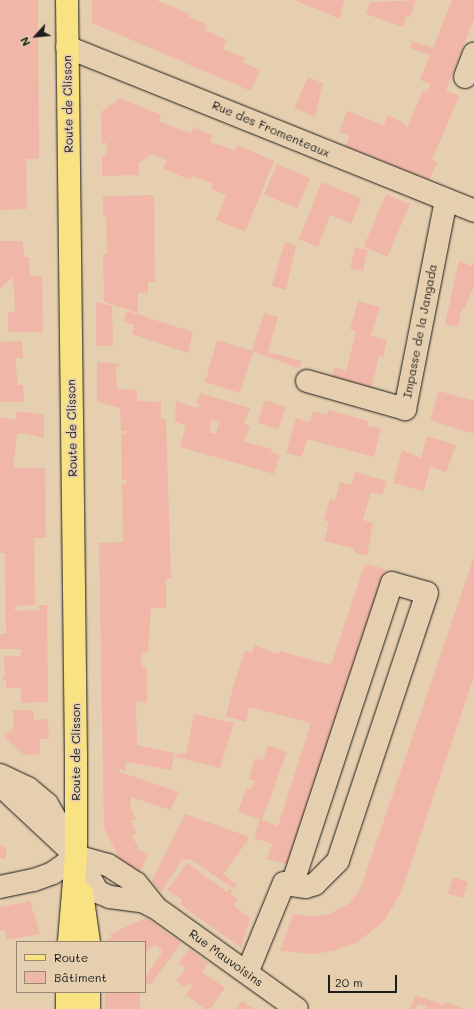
<!DOCTYPE html>
<meta charset="utf-8">
<style>
body{margin:0}
#map{position:relative;width:474px;height:1009px;overflow:hidden;background:#e5cfae;font-family:Mali,sans-serif}
div>[style]{position:absolute}
[style*='--x']{left:calc(var(--x)*1px);top:calc(var(--y)*1px);width:calc(var(--w)*1px);rotate:calc(var(--a)*1deg)}
.building>*{inset:0;background:#f0b7a8;transform-origin:0 0}
.roads{filter:drop-shadow(0 0 1px #1c1c1c) drop-shadow(0 0 1px #1c1c1c)}
.minor>*{height:22px;margin:-11px;padding:0 11px;transform-origin:11px;border-radius:11px;background:#e5cfae}
.major>*{height:22px;margin:-11px;padding:0 11px;transform-origin:11px;border-radius:11px;background:#f8e281}
span{translate:-50% -50%;white-space:nowrap;text-align:center;line-height:1.15;-webkit-text-stroke:3.5px #e5cfae;paint-order:stroke}
.street-label{font-size:12px;color:#1c1c1c}
.legend{position:absolute;left:16px;top:941px;width:130px;height:52px;box-sizing:border-box;background:#e5cfae;border:1px solid #958774;margin:0;padding:5px 7px;list-style:none;font-size:12px;color:#1c1c1c}
.legend li{display:flex;align-items:center;gap:8px;height:20px}
.legend b{width:20px;border:1px solid #958774}
.north{position:absolute;left:16px;top:16px;width:40px;height:40px;-webkit-text-stroke:3px #e5cfae;paint-order:stroke;rotate:243deg;font-size:11px;font-weight:700;line-height:16px;text-align:center;color:#1c1c1c}
.north::after{content:'';display:block;margin:auto;width:14px;height:18px;background:#1c1c1c;clip-path:polygon(50% 0,100% 100%,50% 72%,0 100%)}
.scale{position:absolute;left:328px;top:975px;width:69px;height:18px;box-sizing:border-box;border:2px solid #1c1c1c;border-top:0;padding-left:5px;font-size:12px;line-height:14px;white-space:nowrap;color:#1c1c1c;-webkit-text-stroke:3px #e5cfae;paint-order:stroke}
</style>
<div id="map">
<div class="building">
<div style="clip-path:polygon(0 0,38px 0,39px 159px,26px 159px,27px 209px,0 210px)"></div>
<div style="clip-path:polygon(92px 0,156px 0,190px 14px,189px 17px,207px 25px,205px 30px,227px 40px,223px 49px,245px 58px,243px 63px,260px 70px,251px 91px,92px 23px)"></div>
<div style="clip-path:polygon(294px 0,344px 0,340px 19px)"></div>
<div style="clip-path:polygon(371px 0,374px 2px,416px 0,410px 17px,406px 16px,403px 27px,366px 14px)"></div>
<div style="clip-path:polygon(452px 0,474px 0,474px 19px,446px 90px,459px 96px,432px 160px,437px 163px,429px 180px,346px 146px,349px 136px,339px 132px,347px 111px,384px 125px,387px 115px,403px 122px,402px 124px,408px 127px,423px 90px,427px 92px,430px 84px,420px 80px,430px 55px,410px 48px,413px 41px,433px 48px)"></div>
<div style="clip-path:polygon(308px 77px,323px 83px,315px 117px,294px 108px)"></div>
<div style="clip-path:polygon(120px 98px,161px 115px,159px 121px,191px 134px,193px 127px,212px 135px,210px 142px,235px 150px,237px 145px,274px 161px,245px 232px,216px 220px,226px 195px,211px 189px,213px 184px,192px 176px,191px 180px,163px 169px,167px 160px,152px 154px,139px 163px,139px 175px,102px 176px,102px 156px,107px 155px,107px 143px,102px 143px,101px 112px)"></div>
<div style="left:277px;top:164px;width:36px;height:33px;rotate:23deg"></div>
<div style="clip-path:polygon(322px 182px,362px 199px,351px 224px,330px 215px,318px 247px,299px 239px)"></div>
<div style="left:386px;top:194px;width:26px;height:57px;rotate:23deg"></div>
<div style="clip-path:polygon(154px 195px,155px 282px,148px 282px,148px 293px,138px 293px,138px 313px,104px 302px,103px 254px,107px 254px,106px 216px,103px 216px,103px 196px)"></div>
<div style="clip-path:polygon(0 241px,23px 241px,24px 257px,29px 257px,30px 276px,42px 276px,43px 332px,8px 332px,8px 316px,9px 312px,15px 312px,14px 289px,12px 277px,0 289px)"></div>
<div style="clip-path:polygon(285px 242px,296px 246px,286px 290px,272px 286px)"></div>
<div style="left:355px;top:247px;width:13px;height:22px;rotate:13deg"></div>
<div style="clip-path:polygon(459px 261px,472px 266px,474px 262px,474px 286px,464px 309px,462px 308px,458px 327px,445px 324px)"></div>
<div style="clip-path:polygon(358px 301px,380px 307px,371px 336px,387px 340px,383px 357px,379px 356px,370px 393px,331px 378px,335px 367px,346px 371px,356px 332px,350px 329px)"></div>
<div style="clip-path:polygon(96px 302px,112px 306px,113px 346px,96px 346px)"></div>
<div style="clip-path:polygon(127px 311px,193px 332px,188px 353px,132px 334px,134px 325px,124px 322px)"></div>
<div style="clip-path:polygon(264px 313px,278px 317px,268px 352px,302px 361px,299px 368px,253px 352px,240px 393px,205px 382px,217px 340px,252px 351px)"></div>
<div style="clip-path:polygon(22px 341px,23px 358px,16px 358px,16px 368px,18px 385px,23px 385px,24px 402px,0 402px,0 342px)"></div>
<div style="clip-path:polygon(97px 362px,121px 364px,116px 367px,117px 389px,137px 390px,137px 401px,161px 402px,161px 418px,166px 420px,171px 578px,166px 578px,166px 608px,151px 608px,148px 653px,141px 652px,141px 667px,147px 668px,147px 703px,136px 701px,137px 745px,175px 753px,171px 770px,126px 762px,126px 771px,120px 769px,120px 772px,179px 792px,170px 810px,131px 797px,130px 806px,136px 819px,131px 821px,137px 833px,132px 836px,139px 849px,148px 855px,139px 874px,121px 862px,104px 828px,99px 543px,123px 542px,122px 484px,126px 484px,126px 480px,122px 480px,121px 434px,126px 434px,126px 431px,121px 431px,120px 408px,97px 402px)"></div>
<div style="clip-path:polygon(439px 391px,474px 401px,474px 434px,430px 420px)"></div>
<div style="clip-path:polygon(evenodd,200px 393px,250px 408px,244px 424px,250px 426px,244px 442px,272px 449px,271px 452px,280px 455px,274px 474px,180px 447px,186px 425px,175px 422px,176px 401px,198px 408px,200px 405px,196px 403px,200px 393px,212px 420px,219px 422px,216px 434px,209px 432px,212px 420px)"></div>
<div style="left:265px;top:400px;width:22px;height:24px;rotate:18deg"></div>
<div style="clip-path:polygon(328px 410px,368px 421px,367px 426px,381px 429px,374px 457px,307px 439px,302px 457px,286px 453px,296px 418px,310px 422px,313px 411px,327px 415px)"></div>
<div style="clip-path:polygon(17px 411px,44px 415px,44px 438px,24px 433px,17px 434px,13px 468px,45px 468px,46px 538px,34px 538px,35px 605px,15px 606px,15px 611px,39px 610px,39px 605px,47px 605px,48px 702px,21px 703px,21px 688px,6px 688px,6px 680px,2px 680px,5px 675px,4px 656px,21px 656px,21px 649px,0 649px,0 634px,6px 634px,5px 553px,0 553px,0 417px,15px 420px)"></div>
<div style="clip-path:polygon(427px 436px,456px 445px,446px 472px,430px 467px,424px 491px,393px 483px,402px 450px,421px 458px)"></div>
<div style="clip-path:polygon(355px 472px,387px 481px,382px 495px,371px 492px,363px 520px,373px 523px,367px 556px,354px 552px,355px 549px,324px 541px,329px 522px,324px 520px,330px 499px,335px 501px,340px 482px,351px 485px)"></div>
<div style="clip-path:polygon(474px 557px,474px 676px,401px 893px,384px 921px,358px 942px,336px 950px,316px 954px,280px 951px,293px 914px,313px 917px,330px 914px,348px 904px,360px 890px)"></div>
<div style="clip-path:polygon(365px 564px,386px 569px,289px 865px,267px 859px,272px 844px,254px 838px,260px 819px,238px 812px,246px 788px,251px 790px,254px 781px,249px 779px,255px 758px,263px 761px,268px 745px,287px 752px,262px 820px,278px 826px,311px 723px,249px 707px,246px 722px,226px 716px,234px 684px,245px 650px,252px 653px,254px 645px,279px 654px,280px 651px,331px 665px)"></div>
<div style="clip-path:polygon(13px 710px,33px 710px,34px 720px,48px 719px,49px 739px,40px 739px,40px 754px,24px 755px,4px 737px,14px 727px)"></div>
<div style="clip-path:polygon(194px 714px,234px 723px,220px 768px,176px 757px,177px 753px,186px 754px)"></div>
<div style="clip-path:polygon(185px 814px,250px 837px,223px 874px,237px 885px,234px 889px,190px 859px,182px 860px,162px 891px,151px 883px)"></div>
<div style="clip-path:polygon(0 845px,7px 848px,5px 859px,0 858px)"></div>
<div style="clip-path:polygon(187px 863px,227px 892px,229px 888px,233px 890px,230px 894px,238px 899px,234px 906px,250px 918px,241px 948px,180px 904px,183px 900px,167px 890px)"></div>
<div style="left:453px;top:877px;width:16px;height:17px;rotate:18deg"></div>
<div style="clip-path:polygon(30px 901px,40px 934px,7px 940px,5px 930px,0 931px,0 907px)"></div>
<div style="clip-path:polygon(146px 918px,181px 943px,151px 984px,145px 985px,145px 977px,163px 951px,155px 945px,145px 953px,145px 942px,103px 942px,112px 937px,110px 934px)"></div>
<div style="clip-path:polygon(189px 949px,208px 963px,202px 972px,225px 988px,210px 1009px,205px 1009px,186px 995px,192px 986px,189px 983px,186px 988px,176px 981px,186px 968px,178px 963px)"></div>
<div style="left:105px;top:992px;width:35px;height:17px"></div>
<div style="clip-path:polygon(415px 995px,444px 1005px,445px 1002px,464px 1009px,426px 1009px,427px 1006px,418px 1004px,416px 1009px,410px 1009px)"></div>
<div style="clip-path:polygon(242px 1001px,254px 1009px,236px 1009px)"></div>
</div>
<div class="roads">
<div class="minor">
<div style="--x:67;--y:47;--w:439;--a:21.9"></div>
<div style="--x:465;--y:77;--w:25;--a:-69"></div>
<div style="--x:307;--y:381;--w:102;--a:15.9"></div>
<div style="--x:405;--y:409;--w:213;--a:-78.9"></div>
<div style="--x:0;--y:775;--w:31;--a:25"></div>
<div style="--x:28;--y:788;--w:25;--a:40"></div>
<div style="--x:47;--y:804;--w:102;--a:59.9"></div>
<div style="--x:98;--y:892;--w:13;--a:23"></div>
<div style="--x:110;--y:897;--w:34;--a:8"></div>
<div style="--x:144;--y:902;--w:13;--a:27"></div>
<div style="--x:156;--y:908;--w:173;--a:35.6"></div>
<div style="--x:0;--y:785;--w:104;--a:43.1"></div>
<div style="--x:76;--y:856;--w:33;--a:16"></div>
<div style="--x:108;--y:865;--w:33;--a:33"></div>
<div style="--x:136;--y:883;--w:32;--a:51"></div>
<div style="--x:0;--y:887;--w:35;--a:-12"></div>
<div style="--x:34;--y:880;--w:20;--a:-20"></div>
<div style="--x:53;--y:873;--w:29;--a:-36"></div>
<div style="--x:247;--y:973;--w:97;--a:-67.7"></div>
<div style="--x:284;--y:883;--w:8;--a:14"></div>
<div style="--x:292;--y:885;--w:318;--a:-71.7"></div>
<div style="--x:392;--y:583;--w:36;--a:16"></div>
<div style="--x:427;--y:593;--w:282;--a:108.4"></div>
<div style="--x:338;--y:861;--w:33;--a:135"></div>
<div style="--x:315;--y:884;--w:9;--a:162"></div>
<div style="--x:306;--y:887;--w:14;--a:-172"></div>
</div>
<div class="major">
<div style="--x:67;--y:0;--w:757;--a:89.32"></div>
<div style="--x:76;--y:757;--w:99;--a:90"></div>
<div style="--x:76;--y:856;--w:86;--a:94.7"></div>
<div style="--x:82;--y:893;--w:49;--a:81.9"></div>
<div style="--x:89;--y:992;--w:17;--a:90"></div>
<div style="--x:67;--y:1009;--w:17;--a:-90"></div>
</div>
</div>
<div class="street-label">
<span style="left:68px;top:104px;rotate:-91deg">Route de Clisson</span>
<span style="left:271px;top:129px;rotate:23deg">Rue des Fromenteaux</span>
<span style="left:420px;top:331px;rotate:-79deg">Impasse de la Jangada</span>
<span style="left:72px;top:428px;rotate:-91deg">Route de Clisson</span>
<span style="left:76px;top:752px;rotate:-90deg">Route de Clisson</span>
<span style="left:226px;top:958px;rotate:36deg">Rue Mauvoisins</span>
</div>
<ul class="legend">
<li><b style="height:5px;background:#f8e281"></b>Route</li>
<li><b style="height:11px;background:#f0b7a8"></b>Bâtiment</li>
</ul>
<div class="north">N</div>
<div class="scale">20 m</div>
</div>
